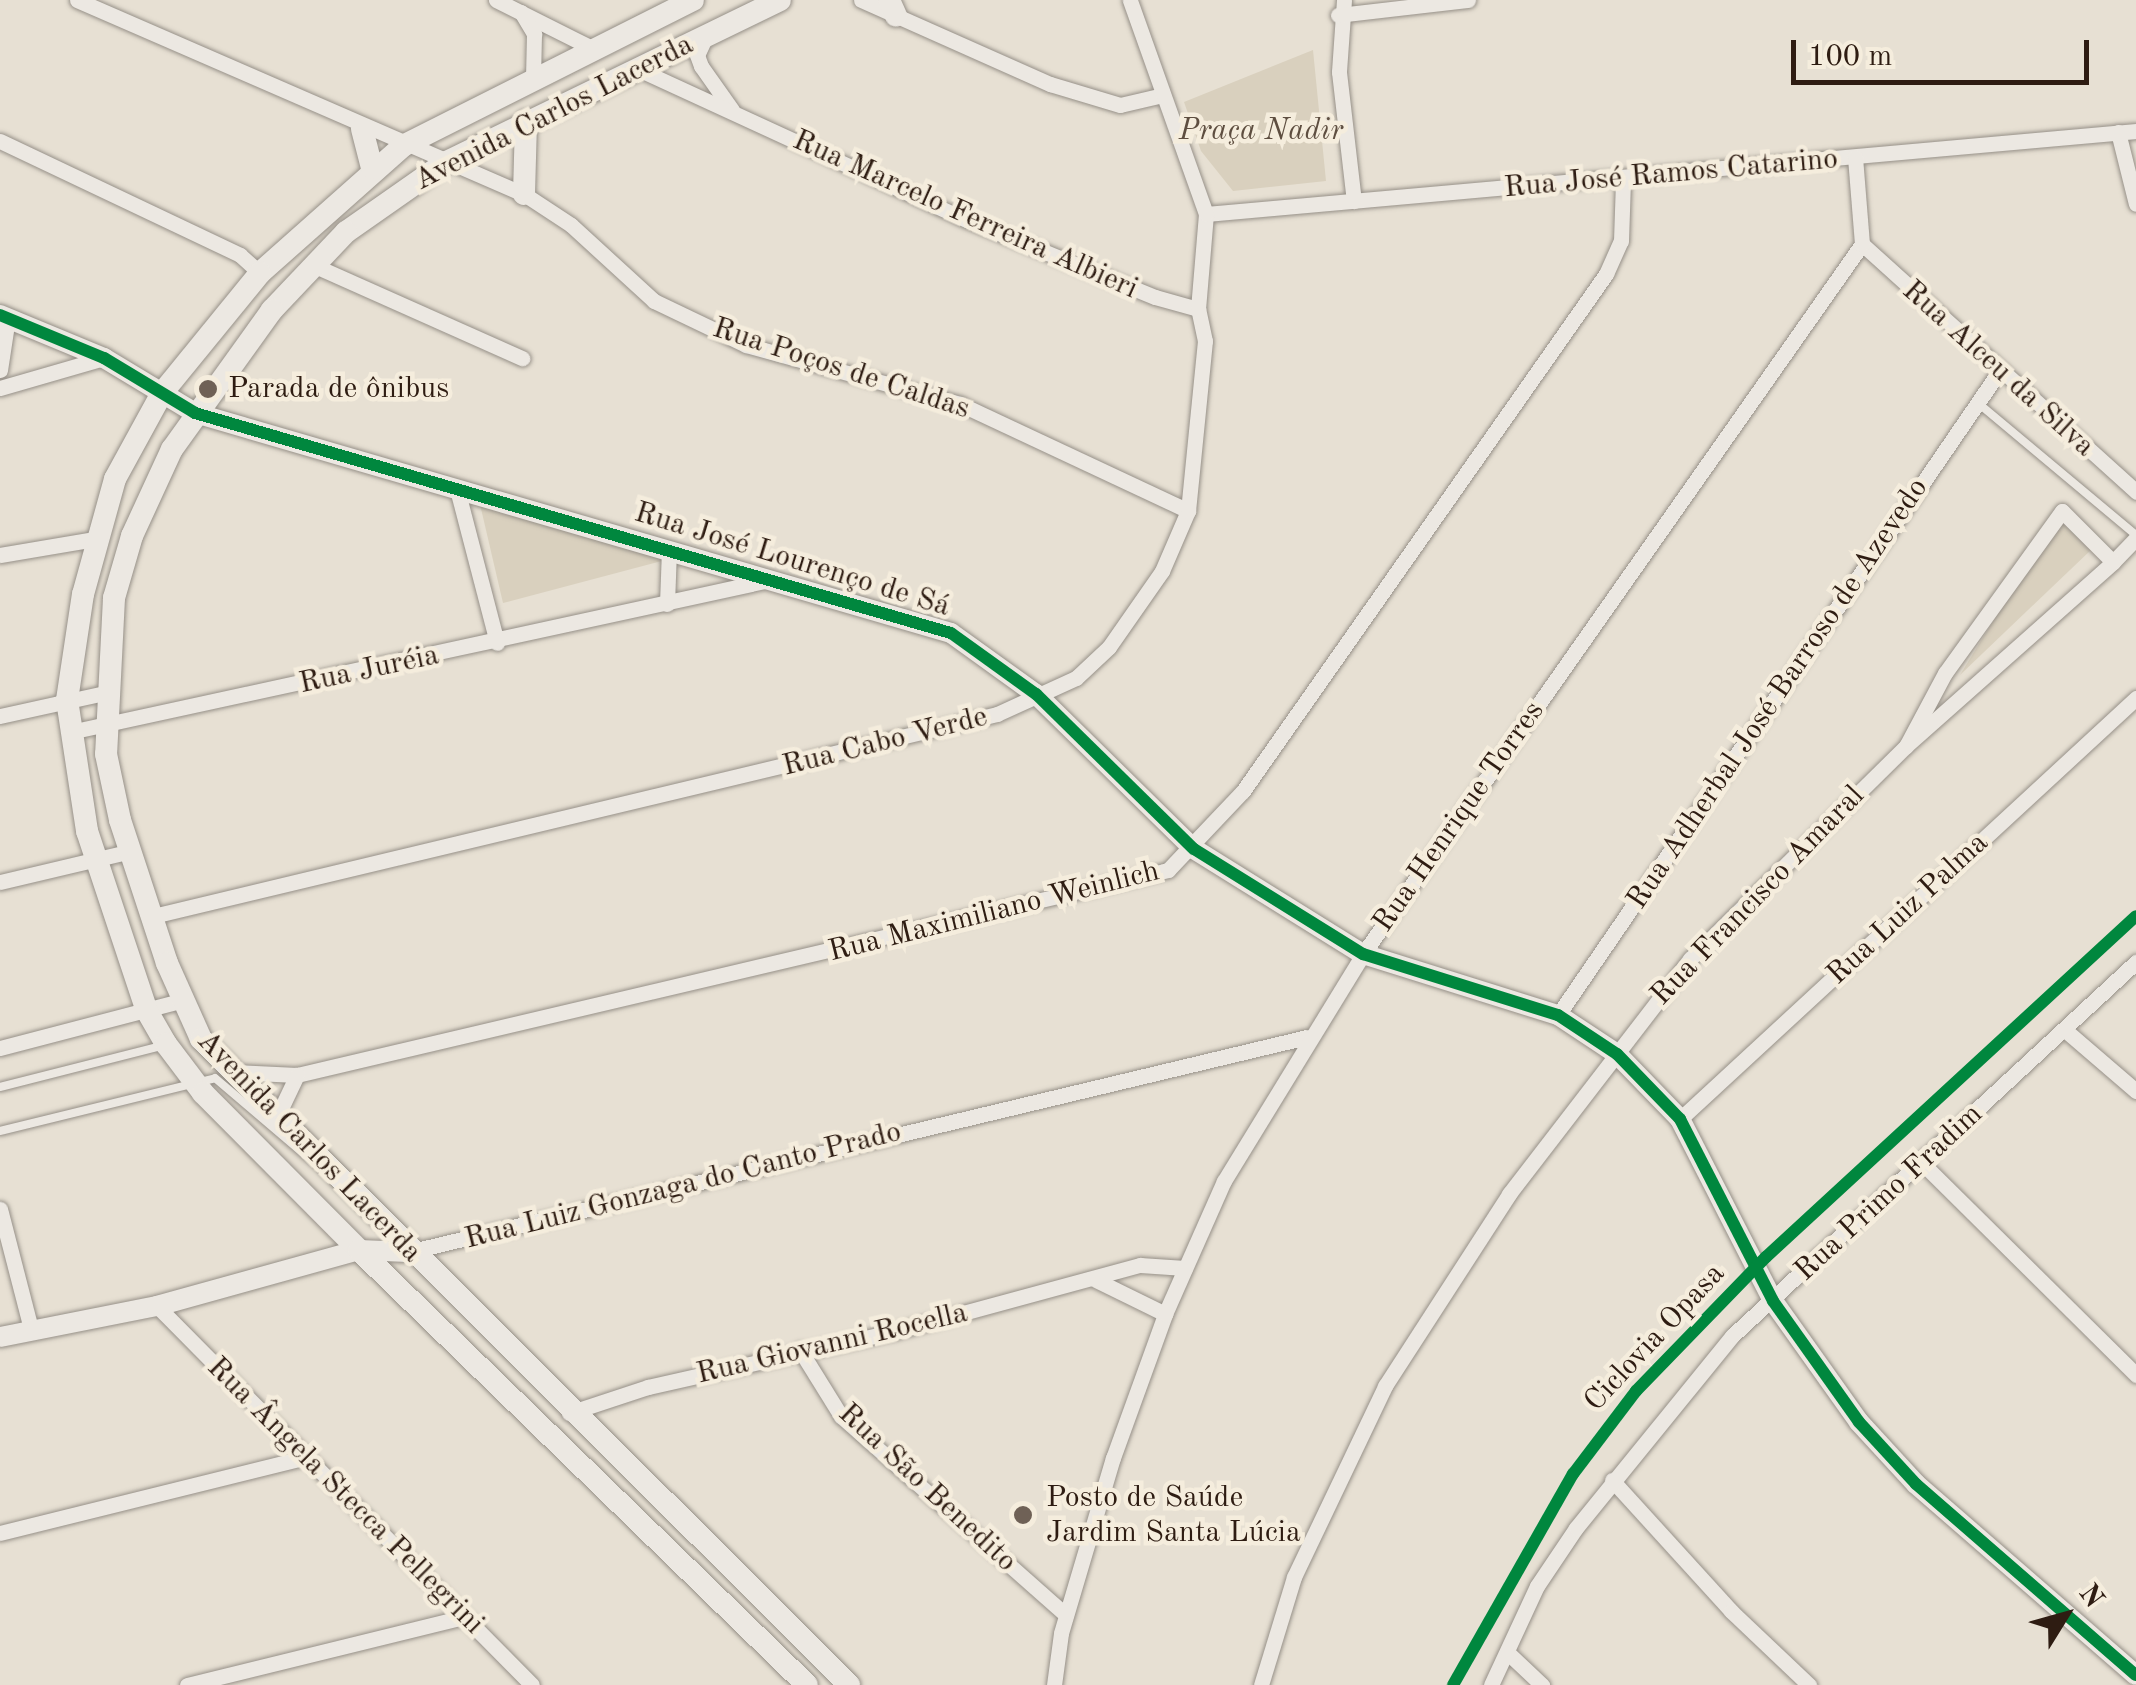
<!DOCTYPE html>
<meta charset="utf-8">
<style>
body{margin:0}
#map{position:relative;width:2136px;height:1685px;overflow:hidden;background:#e7e0d3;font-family:"Old Standard TT",serif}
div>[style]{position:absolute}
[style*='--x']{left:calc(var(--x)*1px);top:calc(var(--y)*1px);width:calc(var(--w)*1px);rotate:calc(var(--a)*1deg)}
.green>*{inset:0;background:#d9d0be}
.roads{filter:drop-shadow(0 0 2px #969088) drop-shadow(0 0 2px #969088)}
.service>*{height:8px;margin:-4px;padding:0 4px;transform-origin:4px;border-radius:4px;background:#ece8e2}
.minor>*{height:15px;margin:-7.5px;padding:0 7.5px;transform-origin:7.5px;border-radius:7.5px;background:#ece8e2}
.tertiary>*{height:20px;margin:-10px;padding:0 10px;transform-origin:10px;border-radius:10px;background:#ece8e2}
.secondary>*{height:22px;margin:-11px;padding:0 11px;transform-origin:11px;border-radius:11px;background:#ece8e2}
.cycleway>*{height:12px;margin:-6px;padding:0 6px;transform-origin:6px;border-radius:6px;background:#00873e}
.dots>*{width:28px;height:28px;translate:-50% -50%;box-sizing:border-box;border:5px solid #f5eddd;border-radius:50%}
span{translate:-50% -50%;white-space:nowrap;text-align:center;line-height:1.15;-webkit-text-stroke:9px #f5eddd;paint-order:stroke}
.street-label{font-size:30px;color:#2e1c12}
.park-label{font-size:30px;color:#5e4e40;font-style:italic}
.poi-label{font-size:30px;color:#2e1c12}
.left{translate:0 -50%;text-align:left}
.north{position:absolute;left:2016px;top:1565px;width:100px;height:100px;-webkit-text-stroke:8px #f5eddd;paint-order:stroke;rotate:53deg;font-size:28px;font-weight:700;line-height:40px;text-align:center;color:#2e1c12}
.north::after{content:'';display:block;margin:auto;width:35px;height:45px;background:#2e1c12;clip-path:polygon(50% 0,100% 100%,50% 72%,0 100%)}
.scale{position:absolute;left:1791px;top:40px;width:298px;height:45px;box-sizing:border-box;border:5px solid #2e1c12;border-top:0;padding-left:12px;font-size:30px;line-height:35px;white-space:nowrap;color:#2e1c12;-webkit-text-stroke:8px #f5eddd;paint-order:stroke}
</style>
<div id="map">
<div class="green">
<div style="clip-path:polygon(1313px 50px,1326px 181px,1233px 191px,1201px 151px,1184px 102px)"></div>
<div style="clip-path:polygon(479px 500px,673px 558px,503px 603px)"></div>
<div style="clip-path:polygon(2058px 515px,2092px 549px,1960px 675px)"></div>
</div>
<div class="roads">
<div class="service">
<div style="--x:1978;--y:403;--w:206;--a:39.9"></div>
<div style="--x:0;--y:1087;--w:170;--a:-14.3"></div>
<div style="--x:0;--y:1131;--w:221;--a:-13.8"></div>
<div style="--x:215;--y:1078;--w:131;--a:40.4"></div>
</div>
<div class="minor">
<div style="--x:77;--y:0;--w:487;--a:23.5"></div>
<div style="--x:524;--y:194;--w:56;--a:33.4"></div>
<div style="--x:571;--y:225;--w:113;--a:42.5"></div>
<div style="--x:654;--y:301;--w:102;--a:25.6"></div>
<div style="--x:746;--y:345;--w:222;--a:15.4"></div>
<div style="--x:960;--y:404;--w:252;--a:25.1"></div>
<div style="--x:496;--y:0;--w:110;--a:26.6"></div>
<div style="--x:861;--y:0;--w:207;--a:24"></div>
<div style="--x:1050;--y:84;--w:73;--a:16.7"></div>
<div style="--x:1120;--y:105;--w:44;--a:-13.1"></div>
<div style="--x:1344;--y:0;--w:72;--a:94"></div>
<div style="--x:1339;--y:72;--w:130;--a:83.4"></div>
<div style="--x:521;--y:12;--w:26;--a:59"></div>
<div style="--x:534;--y:34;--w:44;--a:91.3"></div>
<div style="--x:1338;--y:15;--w:131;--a:-6.6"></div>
<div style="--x:706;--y:36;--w:21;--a:115"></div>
<div style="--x:697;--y:55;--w:12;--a:70"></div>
<div style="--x:701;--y:66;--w:54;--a:54.8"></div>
<div style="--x:638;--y:69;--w:362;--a:24.7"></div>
<div style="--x:967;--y:220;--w:203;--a:22.3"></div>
<div style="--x:1155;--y:297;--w:45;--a:15.6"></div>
<div style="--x:2118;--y:132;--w:74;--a:76"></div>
<div style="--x:0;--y:141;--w:266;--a:25.4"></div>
<div style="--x:240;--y:255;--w:27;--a:42"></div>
<div style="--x:1206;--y:214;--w:934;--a:-5.1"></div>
<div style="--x:1862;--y:244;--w:370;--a:42.1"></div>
<div style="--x:315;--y:266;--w:227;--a:24"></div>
<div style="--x:0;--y:370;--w:53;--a:-81.3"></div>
<div style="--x:0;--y:388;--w:108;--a:-16.1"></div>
<div style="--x:457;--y:489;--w:159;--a:75.4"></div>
<div style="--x:0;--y:555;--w:96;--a:-9.6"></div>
<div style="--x:2113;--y:562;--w:33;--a:-46"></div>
<div style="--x:667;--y:604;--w:55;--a:-87.9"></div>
<div style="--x:0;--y:716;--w:107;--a:-12.4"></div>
<div style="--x:70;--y:732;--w:711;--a:-12.26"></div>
<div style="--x:0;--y:882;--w:135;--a:-13.3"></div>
<div style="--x:153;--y:916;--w:868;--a:-13.46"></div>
<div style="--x:997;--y:714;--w:87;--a:-24.5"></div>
<div style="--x:1076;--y:678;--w:45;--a:-43.2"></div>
<div style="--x:1109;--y:647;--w:93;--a:-55.1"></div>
<div style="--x:1162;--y:571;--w:65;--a:-66.6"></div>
<div style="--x:1188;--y:511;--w:171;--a:-84.3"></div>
<div style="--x:1205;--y:341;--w:33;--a:-102"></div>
<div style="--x:1198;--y:309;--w:95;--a:-85.2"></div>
<div style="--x:1206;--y:214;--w:227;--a:-109.6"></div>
<div style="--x:1558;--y:1015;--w:778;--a:-55.57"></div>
<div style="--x:2065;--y:1030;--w:94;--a:40.7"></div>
<div style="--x:0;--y:1048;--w:186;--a:-14.6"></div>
<div style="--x:234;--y:1072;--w:63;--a:2.7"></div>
<div style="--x:297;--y:1075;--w:895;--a:-13.24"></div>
<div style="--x:1168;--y:870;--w:109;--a:-46.5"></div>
<div style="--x:1243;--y:791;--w:632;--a:-54.93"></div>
<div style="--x:1606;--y:274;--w:36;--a:-66"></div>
<div style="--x:1621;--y:241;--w:61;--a:-88.1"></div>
<div style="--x:276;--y:1119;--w:49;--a:-64.5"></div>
<div style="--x:1680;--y:1119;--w:621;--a:-42.71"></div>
<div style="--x:1921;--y:1162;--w:303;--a:44.7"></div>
<div style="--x:0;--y:1209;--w:124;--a:75.5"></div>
<div style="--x:408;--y:1252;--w:924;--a:-13.45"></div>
<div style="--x:1096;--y:1280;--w:77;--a:26.2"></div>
<div style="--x:157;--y:1306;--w:533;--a:45.3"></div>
<div style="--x:800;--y:1350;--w:78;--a:58.2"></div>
<div style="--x:841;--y:1416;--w:300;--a:41.5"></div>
<div style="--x:569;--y:1413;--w:83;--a:-18.2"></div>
<div style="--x:648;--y:1387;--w:251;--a:-12.7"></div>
<div style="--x:893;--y:1332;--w:256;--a:-15.2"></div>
<div style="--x:1140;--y:1265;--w:45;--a:3.8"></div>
<div style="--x:1612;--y:1480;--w:177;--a:47.7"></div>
<div style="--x:1731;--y:1611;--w:108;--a:43.5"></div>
<div style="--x:0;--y:1533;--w:316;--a:-13.9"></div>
<div style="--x:1508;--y:1653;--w:47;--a:43.3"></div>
<div style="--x:187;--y:1685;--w:285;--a:-13.8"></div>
<div style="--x:1054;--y:1685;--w:52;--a:-82.3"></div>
<div style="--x:1061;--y:1633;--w:183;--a:-73.5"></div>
<div style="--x:1113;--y:1458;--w:153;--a:-70.1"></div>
<div style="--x:1165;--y:1314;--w:145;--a:-66.1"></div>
<div style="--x:1224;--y:1181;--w:266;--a:-58.5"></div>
<div style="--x:1363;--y:954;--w:868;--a:-54.9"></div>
<div style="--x:1862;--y:244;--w:87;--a:-94.6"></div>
<div style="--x:1261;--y:1685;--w:113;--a:-73"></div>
<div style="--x:1294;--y:1577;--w:212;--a:-64.5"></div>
<div style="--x:1385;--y:1386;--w:229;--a:-57.1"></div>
<div style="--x:1509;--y:1194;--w:297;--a:-52.4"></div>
<div style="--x:1690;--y:959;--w:303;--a:-44.6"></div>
<div style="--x:1906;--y:746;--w:277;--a:-41.6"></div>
<div style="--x:2113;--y:562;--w:72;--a:-135"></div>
<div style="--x:2062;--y:511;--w:200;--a:125.8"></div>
<div style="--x:1945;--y:673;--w:83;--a:118.1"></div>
<div style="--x:1491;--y:1685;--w:109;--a:-65.1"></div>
<div style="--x:1537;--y:1586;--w:70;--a:-56.1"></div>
<div style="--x:1576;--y:1528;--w:247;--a:-50.9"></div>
<div style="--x:1732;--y:1336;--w:551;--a:-42.79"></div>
</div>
<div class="tertiary">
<div style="--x:0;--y:315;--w:113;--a:22.5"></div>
<div style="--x:104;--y:358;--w:106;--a:31.1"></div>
<div style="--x:195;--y:413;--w:787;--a:16.23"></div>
<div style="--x:951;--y:633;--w:105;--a:35.7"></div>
<div style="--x:1036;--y:694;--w:221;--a:44.5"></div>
<div style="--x:1194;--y:849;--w:199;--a:31.9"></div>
<div style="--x:1363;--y:954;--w:204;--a:17.4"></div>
<div style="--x:1558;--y:1015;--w:71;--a:33.5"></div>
<div style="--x:1617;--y:1054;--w:91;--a:45.9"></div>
<div style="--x:1680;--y:1119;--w:204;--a:62.9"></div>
<div style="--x:1773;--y:1301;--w:148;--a:54.6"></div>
<div style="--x:1859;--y:1422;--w:84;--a:47.4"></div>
<div style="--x:1916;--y:1484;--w:291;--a:41"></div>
<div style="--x:0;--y:1337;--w:160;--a:-11.2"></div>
<div style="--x:157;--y:1306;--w:210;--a:-15.5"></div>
<div style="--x:359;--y:1250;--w:49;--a:2.3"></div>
</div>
<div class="secondary">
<div style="--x:693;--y:0;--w:325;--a:153.3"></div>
<div style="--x:403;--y:146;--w:191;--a:138.4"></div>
<div style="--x:260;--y:273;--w:155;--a:129.2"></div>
<div style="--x:162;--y:393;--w:98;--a:118.7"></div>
<div style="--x:115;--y:479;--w:119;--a:105.5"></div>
<div style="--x:83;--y:594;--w:107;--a:98.6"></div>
<div style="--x:67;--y:700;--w:133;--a:81.3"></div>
<div style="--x:87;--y:831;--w:190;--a:71.6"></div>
<div style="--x:147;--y:1011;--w:38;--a:60"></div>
<div style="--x:166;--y:1044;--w:61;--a:52.9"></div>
<div style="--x:203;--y:1093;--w:221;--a:45.2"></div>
<div style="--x:359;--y:1250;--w:624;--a:44.16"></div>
<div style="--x:780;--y:0;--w:371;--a:154.1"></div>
<div style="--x:446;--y:162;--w:122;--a:145"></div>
<div style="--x:346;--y:232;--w:108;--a:133.5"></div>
<div style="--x:272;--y:310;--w:171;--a:125.7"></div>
<div style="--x:172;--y:449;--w:96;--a:114.7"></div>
<div style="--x:132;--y:536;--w:65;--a:106.2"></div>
<div style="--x:114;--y:598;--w:156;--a:92.9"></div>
<div style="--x:106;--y:754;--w:67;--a:78"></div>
<div style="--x:120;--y:820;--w:151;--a:71.8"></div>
<div style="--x:167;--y:963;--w:83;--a:65.9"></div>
<div style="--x:201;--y:1039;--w:915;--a:44.91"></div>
<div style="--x:889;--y:0;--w:17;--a:66"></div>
<div style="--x:362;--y:129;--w:40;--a:75.6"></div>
<div style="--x:524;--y:194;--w:73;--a:-88.4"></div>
</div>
</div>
<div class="cycleway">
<div style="--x:0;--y:315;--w:113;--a:22.5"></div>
<div style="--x:104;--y:358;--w:106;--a:31.1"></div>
<div style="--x:195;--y:413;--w:787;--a:16.23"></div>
<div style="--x:951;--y:633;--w:105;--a:35.7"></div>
<div style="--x:1036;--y:694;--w:221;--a:44.5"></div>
<div style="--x:1194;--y:849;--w:199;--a:31.9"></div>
<div style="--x:1363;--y:954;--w:204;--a:17.4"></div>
<div style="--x:1558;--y:1015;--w:71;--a:33.5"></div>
<div style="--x:1617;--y:1054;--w:91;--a:45.9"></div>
<div style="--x:1680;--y:1119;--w:204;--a:62.9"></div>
<div style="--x:1773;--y:1301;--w:148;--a:54.6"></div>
<div style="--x:1859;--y:1422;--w:84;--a:47.4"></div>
<div style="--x:1916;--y:1484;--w:291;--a:41"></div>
<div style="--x:1453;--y:1685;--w:243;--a:-60.4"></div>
<div style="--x:1573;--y:1474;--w:104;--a:-52.8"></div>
<div style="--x:1636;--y:1391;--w:187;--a:-45.9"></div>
<div style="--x:1766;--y:1257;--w:503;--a:-42.66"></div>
</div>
<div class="dots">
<div style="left:208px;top:389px;background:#6f6156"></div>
<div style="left:1023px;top:1515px;background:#6f6156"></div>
</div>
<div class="street-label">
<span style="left:554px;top:113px;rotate:-27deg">Avenida Carlos Lacerda</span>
<span style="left:1671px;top:174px;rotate:-5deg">Rua José Ramos Catarino</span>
<span style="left:965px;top:215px;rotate:24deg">Rua Marcelo Ferreira Albieri</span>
<span style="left:841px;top:369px;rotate:18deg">Rua Poços de Caldas</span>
<span style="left:1998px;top:369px;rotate:42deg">Rua Alceu da Silva</span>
<span style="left:792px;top:560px;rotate:17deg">Rua José Lourenço de Sá</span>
<span style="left:369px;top:670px;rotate:-12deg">Rua Juréia</span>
<span style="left:1778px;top:694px;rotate:-56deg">Rua Adherbal José Barroso de Azevedo</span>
<span style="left:885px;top:742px;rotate:-14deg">Rua Cabo Verde</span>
<span style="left:1459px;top:817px;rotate:-55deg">Rua Henrique Torres</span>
<span style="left:1758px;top:896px;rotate:-46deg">Rua Francisco Amaral</span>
<span style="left:1908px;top:909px;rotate:-43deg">Rua Luiz Palma</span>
<span style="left:994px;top:912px;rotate:-14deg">Rua Maximiliano Weinlich</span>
<span style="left:309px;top:1147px;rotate:46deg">Avenida Carlos Lacerda</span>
<span style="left:683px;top:1186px;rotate:-14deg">Rua Luiz Gonzaga do Canto Prado</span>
<span style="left:1889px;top:1193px;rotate:-43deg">Rua Primo Fradim</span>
<span style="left:1655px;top:1338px;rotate:-47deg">Ciclovia Opasa</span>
<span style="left:832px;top:1344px;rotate:-13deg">Rua Giovanni Rocella</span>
<span style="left:927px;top:1488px;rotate:43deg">Rua São Benedito</span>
<span style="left:345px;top:1496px;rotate:45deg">Rua Ângela Stecca Pellegrini</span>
</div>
<div class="park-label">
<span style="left:1261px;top:131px">Praça Nadir</span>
</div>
<div class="poi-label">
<span class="left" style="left:228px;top:389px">Parada de ônibus</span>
<span class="left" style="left:1046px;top:1515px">Posto de Saúde<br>Jardim Santa Lúcia</span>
</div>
<div class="north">N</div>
<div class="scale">100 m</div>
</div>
